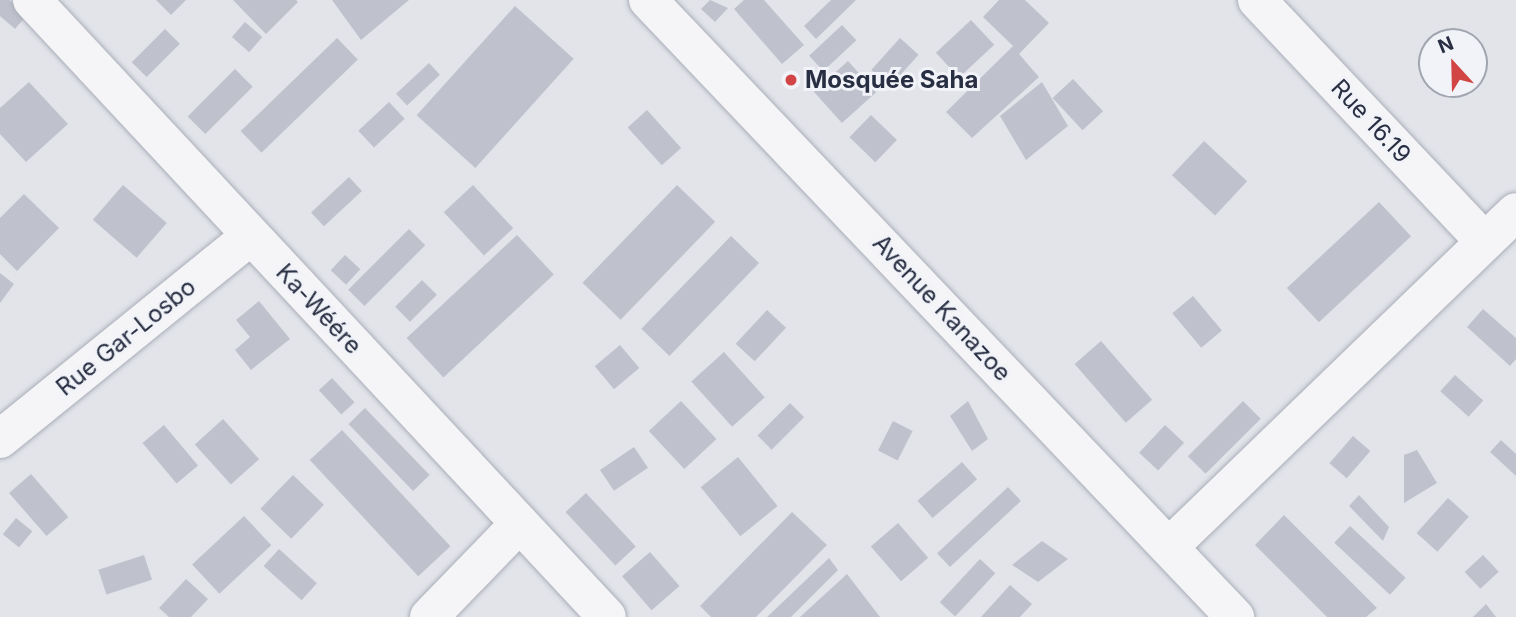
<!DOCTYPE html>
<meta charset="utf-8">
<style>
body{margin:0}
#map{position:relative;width:1516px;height:617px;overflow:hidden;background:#e2e4ea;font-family:Inter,sans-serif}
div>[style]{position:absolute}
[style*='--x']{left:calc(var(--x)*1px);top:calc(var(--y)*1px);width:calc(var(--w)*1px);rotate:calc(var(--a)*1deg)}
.building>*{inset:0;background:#bfc2cd;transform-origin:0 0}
.roads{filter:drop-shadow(0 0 2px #aaaeb8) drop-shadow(0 0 2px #aaaeb8)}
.minor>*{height:38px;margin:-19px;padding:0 19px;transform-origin:19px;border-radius:19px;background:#f5f5f8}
.tertiary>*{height:38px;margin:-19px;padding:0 19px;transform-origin:19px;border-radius:19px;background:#f5f5f8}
.dots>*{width:19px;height:19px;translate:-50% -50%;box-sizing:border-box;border:4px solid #f1f3f8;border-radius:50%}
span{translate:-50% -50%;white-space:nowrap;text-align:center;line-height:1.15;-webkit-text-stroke:6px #f1f3f8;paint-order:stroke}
.poi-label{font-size:24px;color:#292f43;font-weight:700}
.left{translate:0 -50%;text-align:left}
.street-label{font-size:24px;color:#292f43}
.north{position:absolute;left:1418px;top:28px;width:70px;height:70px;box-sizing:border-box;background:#f1f3f8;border:2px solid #a1a5b0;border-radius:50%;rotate:338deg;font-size:19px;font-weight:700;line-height:28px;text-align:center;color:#292f43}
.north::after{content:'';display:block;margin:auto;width:24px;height:32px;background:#d14645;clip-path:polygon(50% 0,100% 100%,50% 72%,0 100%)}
</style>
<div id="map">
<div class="building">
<div style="clip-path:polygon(0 0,9px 0,27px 15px,15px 29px,0 16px)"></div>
<div style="clip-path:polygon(156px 0,186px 0,171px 15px)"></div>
<div style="clip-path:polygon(233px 0,296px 0,298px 2px,266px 34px)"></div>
<div style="clip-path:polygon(332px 0,409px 0,361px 40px)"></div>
<div style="clip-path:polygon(710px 0,728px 8px,715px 22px,701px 9px)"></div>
<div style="clip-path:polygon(744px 0,764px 0,804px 45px,782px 64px,734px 9px)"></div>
<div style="clip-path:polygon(831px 0,856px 0,816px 39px,804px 26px)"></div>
<div style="clip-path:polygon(999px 0,1025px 0,1049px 23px,1019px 54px,1039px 77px,972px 138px,946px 112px,1013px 46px,983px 17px)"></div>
<div style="left:515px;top:6px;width:79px;height:147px;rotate:42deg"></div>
<div style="left:971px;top:20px;width:34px;height:48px;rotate:47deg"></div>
<div style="left:245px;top:22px;width:23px;height:20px;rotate:41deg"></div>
<div style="left:842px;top:25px;width:21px;height:45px;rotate:47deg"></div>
<div style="left:165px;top:29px;width:21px;height:47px;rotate:45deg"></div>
<div style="left:337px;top:38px;width:30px;height:134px;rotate:46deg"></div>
<div style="left:900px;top:38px;width:25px;height:43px;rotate:42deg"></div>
<div style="left:848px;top:61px;width:42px;height:46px;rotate:48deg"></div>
<div style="left:429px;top:63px;width:16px;height:45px;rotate:47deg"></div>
<div style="left:235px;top:69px;width:25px;height:67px;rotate:45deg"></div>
<div style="left:1073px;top:79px;width:44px;height:28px;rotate:47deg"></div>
<div style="clip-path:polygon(29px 82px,68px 124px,26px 162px,0 134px,0 108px)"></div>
<div style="clip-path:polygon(1042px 82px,1068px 126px,1026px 160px,1000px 116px)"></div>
<div style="left:389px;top:102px;width:23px;height:42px;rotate:47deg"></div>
<div style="left:647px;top:110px;width:51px;height:26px;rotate:48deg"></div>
<div style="left:871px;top:115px;width:36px;height:31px;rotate:44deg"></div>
<div style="left:1204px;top:141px;width:59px;height:47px;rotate:43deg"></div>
<div style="left:349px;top:177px;width:19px;height:52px;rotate:47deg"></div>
<div style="left:123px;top:185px;width:58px;height:46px;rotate:41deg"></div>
<div style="left:473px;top:185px;width:59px;height:40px;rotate:47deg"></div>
<div style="left:677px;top:185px;width:53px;height:136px;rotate:44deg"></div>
<div style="clip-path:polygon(24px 194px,59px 228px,17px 271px,0 254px,0 218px)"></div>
<div style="left:1379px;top:202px;width:47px;height:126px;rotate:47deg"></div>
<div style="left:409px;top:229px;width:23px;height:86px;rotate:45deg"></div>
<div style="left:517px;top:235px;width:54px;height:151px;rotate:47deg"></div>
<div style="left:731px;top:236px;width:39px;height:129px;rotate:44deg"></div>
<div style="left:345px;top:255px;width:21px;height:21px;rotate:43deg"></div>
<div style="clip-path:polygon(0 273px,14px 284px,0 303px)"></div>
<div style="left:422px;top:280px;width:21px;height:38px;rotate:45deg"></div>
<div style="left:1193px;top:296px;width:45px;height:27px;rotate:50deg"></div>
<div style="clip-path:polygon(259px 301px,290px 339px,251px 370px,235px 350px,250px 337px,236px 320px)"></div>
<div style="clip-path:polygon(1483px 309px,1516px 338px,1516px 359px,1510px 366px,1467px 327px)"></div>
<div style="left:767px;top:310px;width:26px;height:46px;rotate:43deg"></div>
<div style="left:1101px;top:341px;width:78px;height:35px;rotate:49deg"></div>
<div style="left:620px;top:345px;width:30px;height:33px;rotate:50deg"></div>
<div style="left:724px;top:352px;width:61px;height:44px;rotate:48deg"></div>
<div style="left:1455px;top:375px;width:38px;height:22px;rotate:42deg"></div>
<div style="left:332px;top:378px;width:33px;height:18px;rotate:47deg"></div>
<div style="left:681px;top:401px;width:52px;height:44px;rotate:47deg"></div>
<div style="clip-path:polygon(968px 401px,988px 439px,972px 451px,950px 416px)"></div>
<div style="left:1243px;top:401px;width:25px;height:78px;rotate:45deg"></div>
<div style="left:790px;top:403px;width:20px;height:46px;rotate:45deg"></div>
<div style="left:365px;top:408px;width:93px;height:23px;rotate:46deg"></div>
<div style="left:223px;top:419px;width:54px;height:38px;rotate:48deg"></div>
<div style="left:893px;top:421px;width:22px;height:33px;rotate:27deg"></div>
<div style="left:164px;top:425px;width:53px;height:28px;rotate:50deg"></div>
<div style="left:1165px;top:425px;width:26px;height:38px;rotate:43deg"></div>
<div style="left:342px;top:430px;width:159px;height:44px;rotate:47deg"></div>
<div style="left:1353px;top:436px;width:23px;height:36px;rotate:41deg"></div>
<div style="clip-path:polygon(1501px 440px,1516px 454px,1516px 476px,1490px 452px)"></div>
<div style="left:634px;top:447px;width:25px;height:41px;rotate:56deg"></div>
<div style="clip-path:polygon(1417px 450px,1437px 483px,1404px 503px,1404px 455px)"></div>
<div style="left:738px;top:457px;width:63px;height:48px;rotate:51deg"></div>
<div style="left:962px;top:462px;width:23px;height:59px;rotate:49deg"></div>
<div style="left:31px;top:474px;width:57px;height:29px;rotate:49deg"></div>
<div style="left:293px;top:475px;width:43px;height:47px;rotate:44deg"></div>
<div style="left:1008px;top:487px;width:19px;height:97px;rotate:47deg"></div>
<div style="left:586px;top:493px;width:73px;height:28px;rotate:47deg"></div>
<div style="clip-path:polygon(1359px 495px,1389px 527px,1383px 541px,1349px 506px)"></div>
<div style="left:1448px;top:498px;width:28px;height:47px;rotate:42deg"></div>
<div style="clip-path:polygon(792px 512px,827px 545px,756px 617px,711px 617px,700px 606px)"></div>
<div style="clip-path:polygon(1284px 515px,1377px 608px,1366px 617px,1327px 617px,1255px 545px)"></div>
<div style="left:244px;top:516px;width:40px;height:71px;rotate:47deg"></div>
<div style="left:16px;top:518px;width:21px;height:21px;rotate:39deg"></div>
<div style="left:898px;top:523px;width:46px;height:36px;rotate:49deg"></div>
<div style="left:1350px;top:526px;width:76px;height:23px;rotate:43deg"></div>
<div style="clip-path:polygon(1042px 541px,1068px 559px,1038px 582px,1012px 565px)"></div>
<div style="left:279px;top:549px;width:51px;height:23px;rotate:42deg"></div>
<div style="left:650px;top:552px;width:45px;height:37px;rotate:49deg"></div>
<div style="left:144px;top:555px;width:26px;height:48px;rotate:72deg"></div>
<div style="left:1483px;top:555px;width:23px;height:25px;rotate:47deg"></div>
<div style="clip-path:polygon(829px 558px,838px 570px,791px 617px,767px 617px)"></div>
<div style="left:980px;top:559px;width:21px;height:59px;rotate:43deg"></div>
<div style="clip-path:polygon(847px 574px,880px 617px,800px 617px)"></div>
<div style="clip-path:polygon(186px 579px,208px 599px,191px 617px,169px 617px,159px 608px)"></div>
<div style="clip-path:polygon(1010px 585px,1032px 604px,1020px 617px,981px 617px)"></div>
<div style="clip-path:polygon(1486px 604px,1496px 617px,1473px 617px)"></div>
</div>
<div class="roads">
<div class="minor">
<div style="--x:32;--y:0;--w:843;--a:47.02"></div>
<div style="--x:1257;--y:0;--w:332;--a:46.7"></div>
<div style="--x:0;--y:439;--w:323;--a:-39"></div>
<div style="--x:1169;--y:547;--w:482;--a:-44"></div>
<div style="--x:429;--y:617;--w:128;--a:-45.9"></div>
</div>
<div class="tertiary">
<div style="--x:648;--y:0;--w:852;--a:46.43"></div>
</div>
</div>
<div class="dots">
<div style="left:791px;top:80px;background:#d14645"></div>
</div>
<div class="poi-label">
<span class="left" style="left:805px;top:80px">Mosquée Saha</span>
</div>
<div class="street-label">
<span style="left:1371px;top:121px;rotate:47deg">Rue 16.19</span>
<span style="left:942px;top:308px;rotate:47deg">Avenue Kanazoe</span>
<span style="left:319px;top:309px;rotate:47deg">Ka-Wéére</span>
<span style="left:126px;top:337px;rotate:-39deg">Rue Gar-Losbo</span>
</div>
<div class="north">N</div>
</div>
